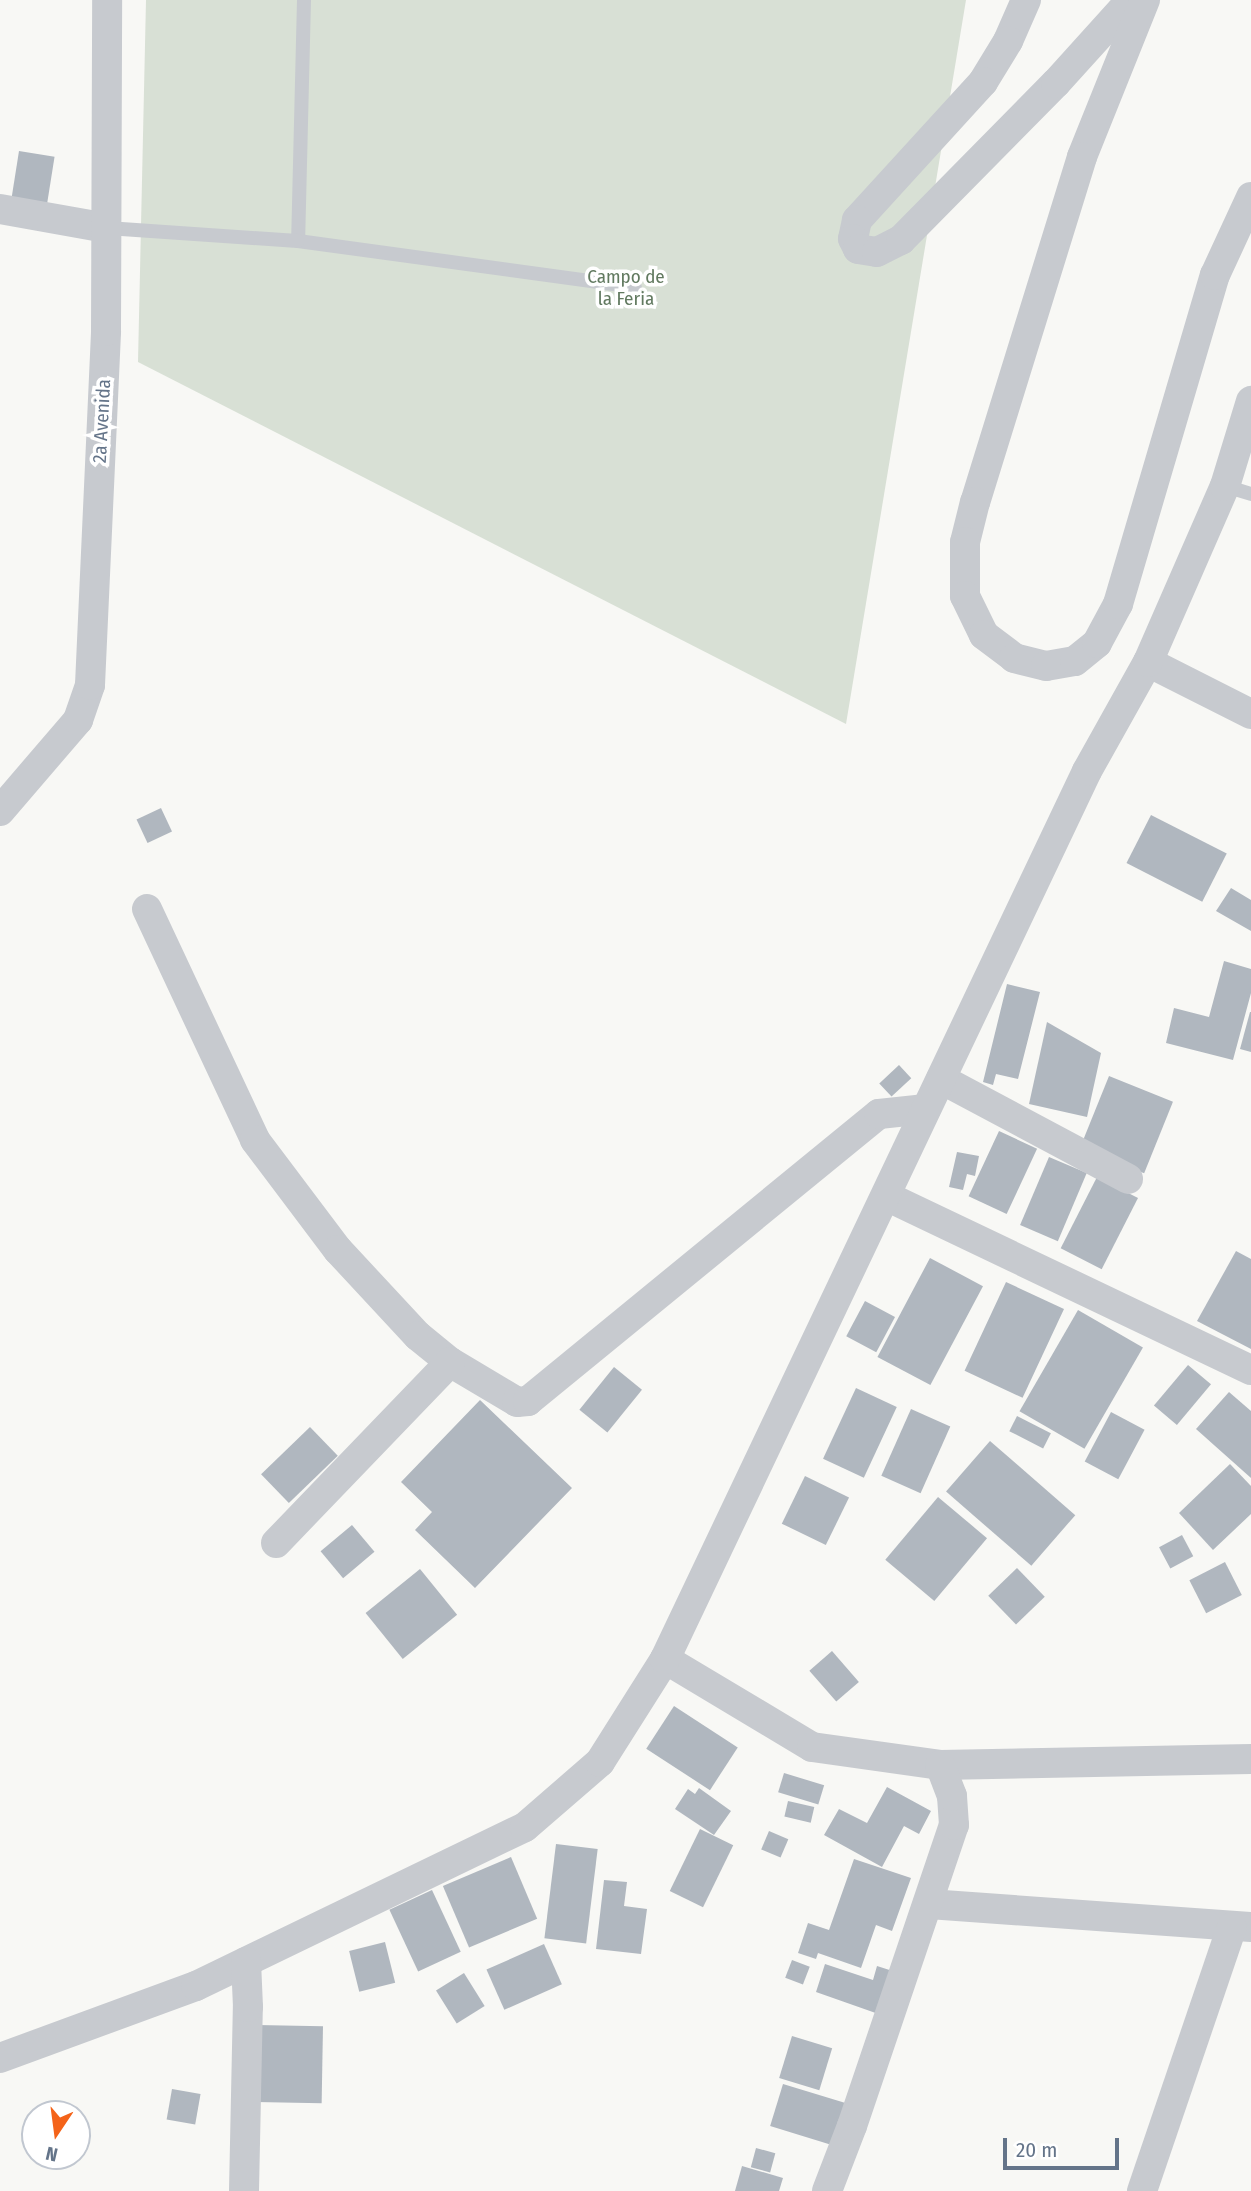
<!DOCTYPE html>
<style>
body{margin:0}
#map{position:relative;width:1251px;height:2191px;overflow:hidden;background:#f8f8f5;font-family:"Fira Sans Condensed",sans-serif}
div>[style]{position:absolute}
[style*='--x']{left:calc(var(--x)*1px);top:calc(var(--y)*1px);width:calc(var(--w)*1px);rotate:calc(var(--a)*1deg)}
.green>*{inset:0;background:#d8e0d5}
.building>*{inset:0;background:#b0b7bf;transform-origin:0 0}
.lane>*{height:14px;margin:-7px;padding:0 7px;transform-origin:7px;border-radius:7px;background:#c7cacf}
.street>*{height:30px;margin:-15px;padding:0 15px;transform-origin:15px;border-radius:15px;background:#c7cacf}
span{translate:-50% -50%;white-space:nowrap;text-align:center;line-height:1.15;-webkit-text-stroke:7px #fff;paint-order:stroke}
.park-label{font-size:19px;color:#627a60}
.street-label{font-size:19px;color:#647489}
.north{position:absolute;left:21px;top:2100px;width:70px;height:70px;box-sizing:border-box;background:#fff;border:2px solid #c1c7d0;border-radius:50%;rotate:193deg;font-size:19px;font-weight:700;line-height:28px;text-align:center;color:#647489}
.north::after{content:'';display:block;margin:auto;width:24px;height:32px;background:#f46319;clip-path:polygon(50% 0,100% 100%,50% 72%,0 100%)}
.scale{position:absolute;left:1003px;top:2138px;width:116px;height:32px;box-sizing:border-box;border:4px solid #647489;border-top:0;padding-left:9px;font-size:21px;line-height:24px;white-space:nowrap;color:#647489;-webkit-text-stroke:5px #fff;paint-order:stroke}
</style>
<div id="map">
<div class="green">
<div style="clip-path:polygon(146px 0,966px 0,846px 724px,138px 362px)"></div>
</div>
<div class="building">
<div style="left:19px;top:151px;width:36px;height:48px;rotate:9deg"></div>
<div style="left:161px;top:808px;width:26px;height:27px;rotate:65deg"></div>
<div style="left:1151px;top:815px;width:85px;height:54px;rotate:27deg"></div>
<div style="clip-path:polygon(1231px 888px,1251px 900px,1251px 931px,1216px 911px)"></div>
<div style="clip-path:polygon(1224px 961px,1251px 969px,1251px 993px,1233px 1060px,1166px 1043px,1174px 1008px,1209px 1017px)"></div>
<div style="clip-path:polygon(1007px 984px,1040px 992px,1018px 1079px,996px 1074px,993px 1085px,983px 1082px)"></div>
<div style="clip-path:polygon(1250px 1012px,1251px 1012px,1251px 1052px,1240px 1049px)"></div>
<div style="clip-path:polygon(1047px 1022px,1101px 1053px,1087px 1117px,1029px 1104px)"></div>
<div style="left:899px;top:1065px;width:18px;height:27px;rotate:47deg"></div>
<div style="left:1109px;top:1076px;width:69px;height:77px;rotate:22deg"></div>
<div style="left:999px;top:1131px;width:42px;height:72px;rotate:25deg"></div>
<div style="clip-path:polygon(957px 1152px,979px 1156px,975px 1176px,967px 1174px,963px 1190px,949px 1187px)"></div>
<div style="left:1049px;top:1157px;width:41px;height:74px;rotate:23deg"></div>
<div style="left:1097px;top:1177px;width:46px;height:80px;rotate:27deg"></div>
<div style="clip-path:polygon(1236px 1251px,1251px 1259px,1251px 1349px,1197px 1321px)"></div>
<div style="left:930px;top:1258px;width:60px;height:112px;rotate:28deg"></div>
<div style="left:1006px;top:1282px;width:64px;height:98px;rotate:25deg"></div>
<div style="left:865px;top:1301px;width:34px;height:40px;rotate:28deg"></div>
<div style="left:1078px;top:1310px;width:75px;height:117px;rotate:30deg"></div>
<div style="left:1188px;top:1365px;width:30px;height:53px;rotate:40deg"></div>
<div style="left:614px;top:1367px;width:36px;height:55px;rotate:39deg"></div>
<div style="left:856px;top:1388px;width:45px;height:78px;rotate:25deg"></div>
<div style="clip-path:polygon(1229px 1392px,1251px 1411px,1251px 1478px,1196px 1429px)"></div>
<div style="clip-path:polygon(480px 1400px,572px 1488px,475px 1588px,415px 1530px,432px 1512px,401px 1482px)"></div>
<div style="left:911px;top:1409px;width:43px;height:73px;rotate:24deg"></div>
<div style="left:1111px;top:1412px;width:38px;height:56px;rotate:28deg"></div>
<div style="left:1017px;top:1416px;width:38px;height:17px;rotate:27deg"></div>
<div style="left:310px;top:1427px;width:40px;height:68px;rotate:46deg"></div>
<div style="left:990px;top:1441px;width:113px;height:67px;rotate:41deg"></div>
<div style="clip-path:polygon(1230px 1464px,1251px 1486px,1251px 1514px,1213px 1550px,1179px 1513px)"></div>
<div style="left:805px;top:1476px;width:49px;height:53px;rotate:26deg"></div>
<div style="left:938px;top:1497px;width:64px;height:82px;rotate:40deg"></div>
<div style="left:352px;top:1525px;width:35px;height:41px;rotate:50deg"></div>
<div style="left:1182px;top:1535px;width:24px;height:26px;rotate:62deg"></div>
<div style="left:1225px;top:1562px;width:37px;height:40px;rotate:63deg"></div>
<div style="left:1017px;top:1568px;width:40px;height:40px;rotate:46deg"></div>
<div style="left:420px;top:1569px;width:59px;height:70px;rotate:51deg"></div>
<div style="left:832px;top:1651px;width:41px;height:30px;rotate:49deg"></div>
<div style="left:674px;top:1706px;width:76px;height:51px;rotate:33deg"></div>
<div style="left:784px;top:1773px;width:42px;height:20px;rotate:17deg"></div>
<div style="clip-path:polygon(887px 1787px,931px 1811px,919px 1834px,904px 1826px,882px 1867px,824px 1835px,839px 1809px,867px 1823px)"></div>
<div style="clip-path:polygon(699px 1788px,731px 1811px,714px 1835px,675px 1809px,688px 1789px,695px 1794px)"></div>
<div style="left:788px;top:1801px;width:27px;height:16px;rotate:13deg"></div>
<div style="left:700px;top:1829px;width:37px;height:69px;rotate:26deg"></div>
<div style="left:769px;top:1831px;width:21px;height:20px;rotate:23deg"></div>
<div style="left:556px;top:1844px;width:42px;height:95px;rotate:7deg"></div>
<div style="left:511px;top:1857px;width:67px;height:74px;rotate:67deg"></div>
<div style="clip-path:polygon(854px 1859px,911px 1878px,892px 1931px,876px 1925px,861px 1968px,818px 1953px,816px 1959px,798px 1953px,808px 1923px,829px 1930px)"></div>
<div style="clip-path:polygon(604px 1880px,627px 1882px,624px 1906px,647px 1909px,641px 1954px,596px 1949px)"></div>
<div style="left:432px;top:1890px;width:68px;height:47px;rotate:65deg"></div>
<div style="left:385px;top:1942px;width:42px;height:37px;rotate:76deg"></div>
<div style="left:544px;top:1944px;width:44px;height:63px;rotate:66deg"></div>
<div style="left:792px;top:1960px;width:19px;height:19px;rotate:21deg"></div>
<div style="clip-path:polygon(825px 1964px,873px 1980px,877px 1966px,902px 1974px,887px 2017px,816px 1992px)"></div>
<div style="left:464px;top:1973px;width:39px;height:33px;rotate:58deg"></div>
<div style="left:257px;top:2025px;width:66px;height:77px;rotate:1deg"></div>
<div style="left:792px;top:2036px;width:42px;height:44px;rotate:17deg"></div>
<div style="left:783px;top:2084px;width:67px;height:44px;rotate:17deg"></div>
<div style="left:172px;top:2089px;width:29px;height:31px;rotate:10deg"></div>
<div style="left:756px;top:2148px;width:20px;height:20px;rotate:15deg"></div>
<div style="clip-path:polygon(742px 2166px,783px 2178px,779px 2191px,735px 2191px)"></div>
</div>
<div class="lane">
<div style="--x:304;--y:0;--w:241;--a:91.4"></div>
<div style="--x:298;--y:241;--w:340;--a:7.8"></div>
<div style="--x:107;--y:228;--w:191;--a:3.9"></div>
<div style="--x:1225;--y:486;--w:27;--a:17"></div>
</div>
<div class="street">
<div style="--x:1026;--y:0;--w:45;--a:113.7"></div>
<div style="--x:1008;--y:41;--w:48;--a:121.4"></div>
<div style="--x:983;--y:82;--w:187;--a:132.4"></div>
<div style="--x:857;--y:220;--w:19;--a:102"></div>
<div style="--x:853;--y:239;--w:11;--a:63"></div>
<div style="--x:858;--y:249;--w:19;--a:9"></div>
<div style="--x:877;--y:252;--w:27;--a:-27"></div>
<div style="--x:901;--y:240;--w:221;--a:-45.4"></div>
<div style="--x:1056;--y:83;--w:112;--a:-47.9"></div>
<div style="--x:1145;--y:0;--w:169;--a:111.9"></div>
<div style="--x:1082;--y:157;--w:361;--a:107.2"></div>
<div style="--x:975;--y:502;--w:41;--a:104"></div>
<div style="--x:965;--y:542;--w:54;--a:90"></div>
<div style="--x:965;--y:596;--w:43;--a:64"></div>
<div style="--x:984;--y:635;--w:38;--a:37"></div>
<div style="--x:1014;--y:658;--w:33;--a:14"></div>
<div style="--x:1046;--y:666;--w:29;--a:-10"></div>
<div style="--x:1075;--y:661;--w:28;--a:-39"></div>
<div style="--x:1097;--y:643;--w:44;--a:-61.7"></div>
<div style="--x:1118;--y:604;--w:343;--a:-73.6"></div>
<div style="--x:1215;--y:275;--w:86;--a:-65.2"></div>
<div style="--x:0;--y:209;--w:109;--a:10.1"></div>
<div style="--x:1148;--y:662;--w:115;--a:26.8"></div>
<div style="--x:0;--y:811;--w:120;--a:-49.4"></div>
<div style="--x:78;--y:720;--w:37;--a:-71"></div>
<div style="--x:90;--y:685;--w:354;--a:-87.4"></div>
<div style="--x:106;--y:331;--w:331;--a:-89.8"></div>
<div style="--x:147;--y:909;--w:255;--a:64.9"></div>
<div style="--x:255;--y:1140;--w:138;--a:53"></div>
<div style="--x:338;--y:1250;--w:117;--a:47.1"></div>
<div style="--x:418;--y:1336;--w:41;--a:39.1"></div>
<div style="--x:450;--y:1362;--w:78;--a:30.8"></div>
<div style="--x:517;--y:1402;--w:11;--a:-5"></div>
<div style="--x:528;--y:1401;--w:453;--a:-39.3"></div>
<div style="--x:879;--y:1114;--w:47;--a:-6.1"></div>
<div style="--x:941;--y:1079;--w:212;--a:28.1"></div>
<div style="--x:886;--y:1196;--w:404;--a:25.5"></div>
<div style="--x:276;--y:1543;--w:251;--a:-46.1"></div>
<div style="--x:665;--y:1659;--w:171;--a:30.9"></div>
<div style="--x:812;--y:1747;--w:129;--a:8"></div>
<div style="--x:940;--y:1765;--w:311;--a:-1.1"></div>
<div style="--x:929;--y:1904;--w:323;--a:4.1"></div>
<div style="--x:0;--y:2058;--w:209;--a:-20.2"></div>
<div style="--x:196;--y:1986;--w:365;--a:-25.8"></div>
<div style="--x:525;--y:1827;--w:99;--a:-40.9"></div>
<div style="--x:600;--y:1762;--w:122;--a:-57.7"></div>
<div style="--x:665;--y:1659;--w:983;--a:-64.58"></div>
<div style="--x:1087;--y:771;--w:125;--a:-60.8"></div>
<div style="--x:1148;--y:662;--w:192;--a:-66.4"></div>
<div style="--x:1225;--y:486;--w:89;--a:-73"></div>
<div style="--x:244;--y:2191;--w:184;--a:-88.8"></div>
<div style="--x:248;--y:2007;--w:45;--a:-92.5"></div>
<div style="--x:827;--y:2191;--w:70;--a:-69"></div>
<div style="--x:852;--y:2126;--w:318;--a:-71.3"></div>
<div style="--x:954;--y:1825;--w:29;--a:-94"></div>
<div style="--x:952;--y:1796;--w:33;--a:-111"></div>
<div style="--x:1142;--y:2191;--w:279;--a:-71.2"></div>
</div>
<div class="park-label">
<span style="left:626px;top:288px">Campo de<br>la Feria</span>
</div>
<div class="street-label">
<span style="left:102px;top:421px;rotate:-87deg">2a Avenida</span>
</div>
<div class="north">N</div>
<div class="scale">20 m</div>
</div>
